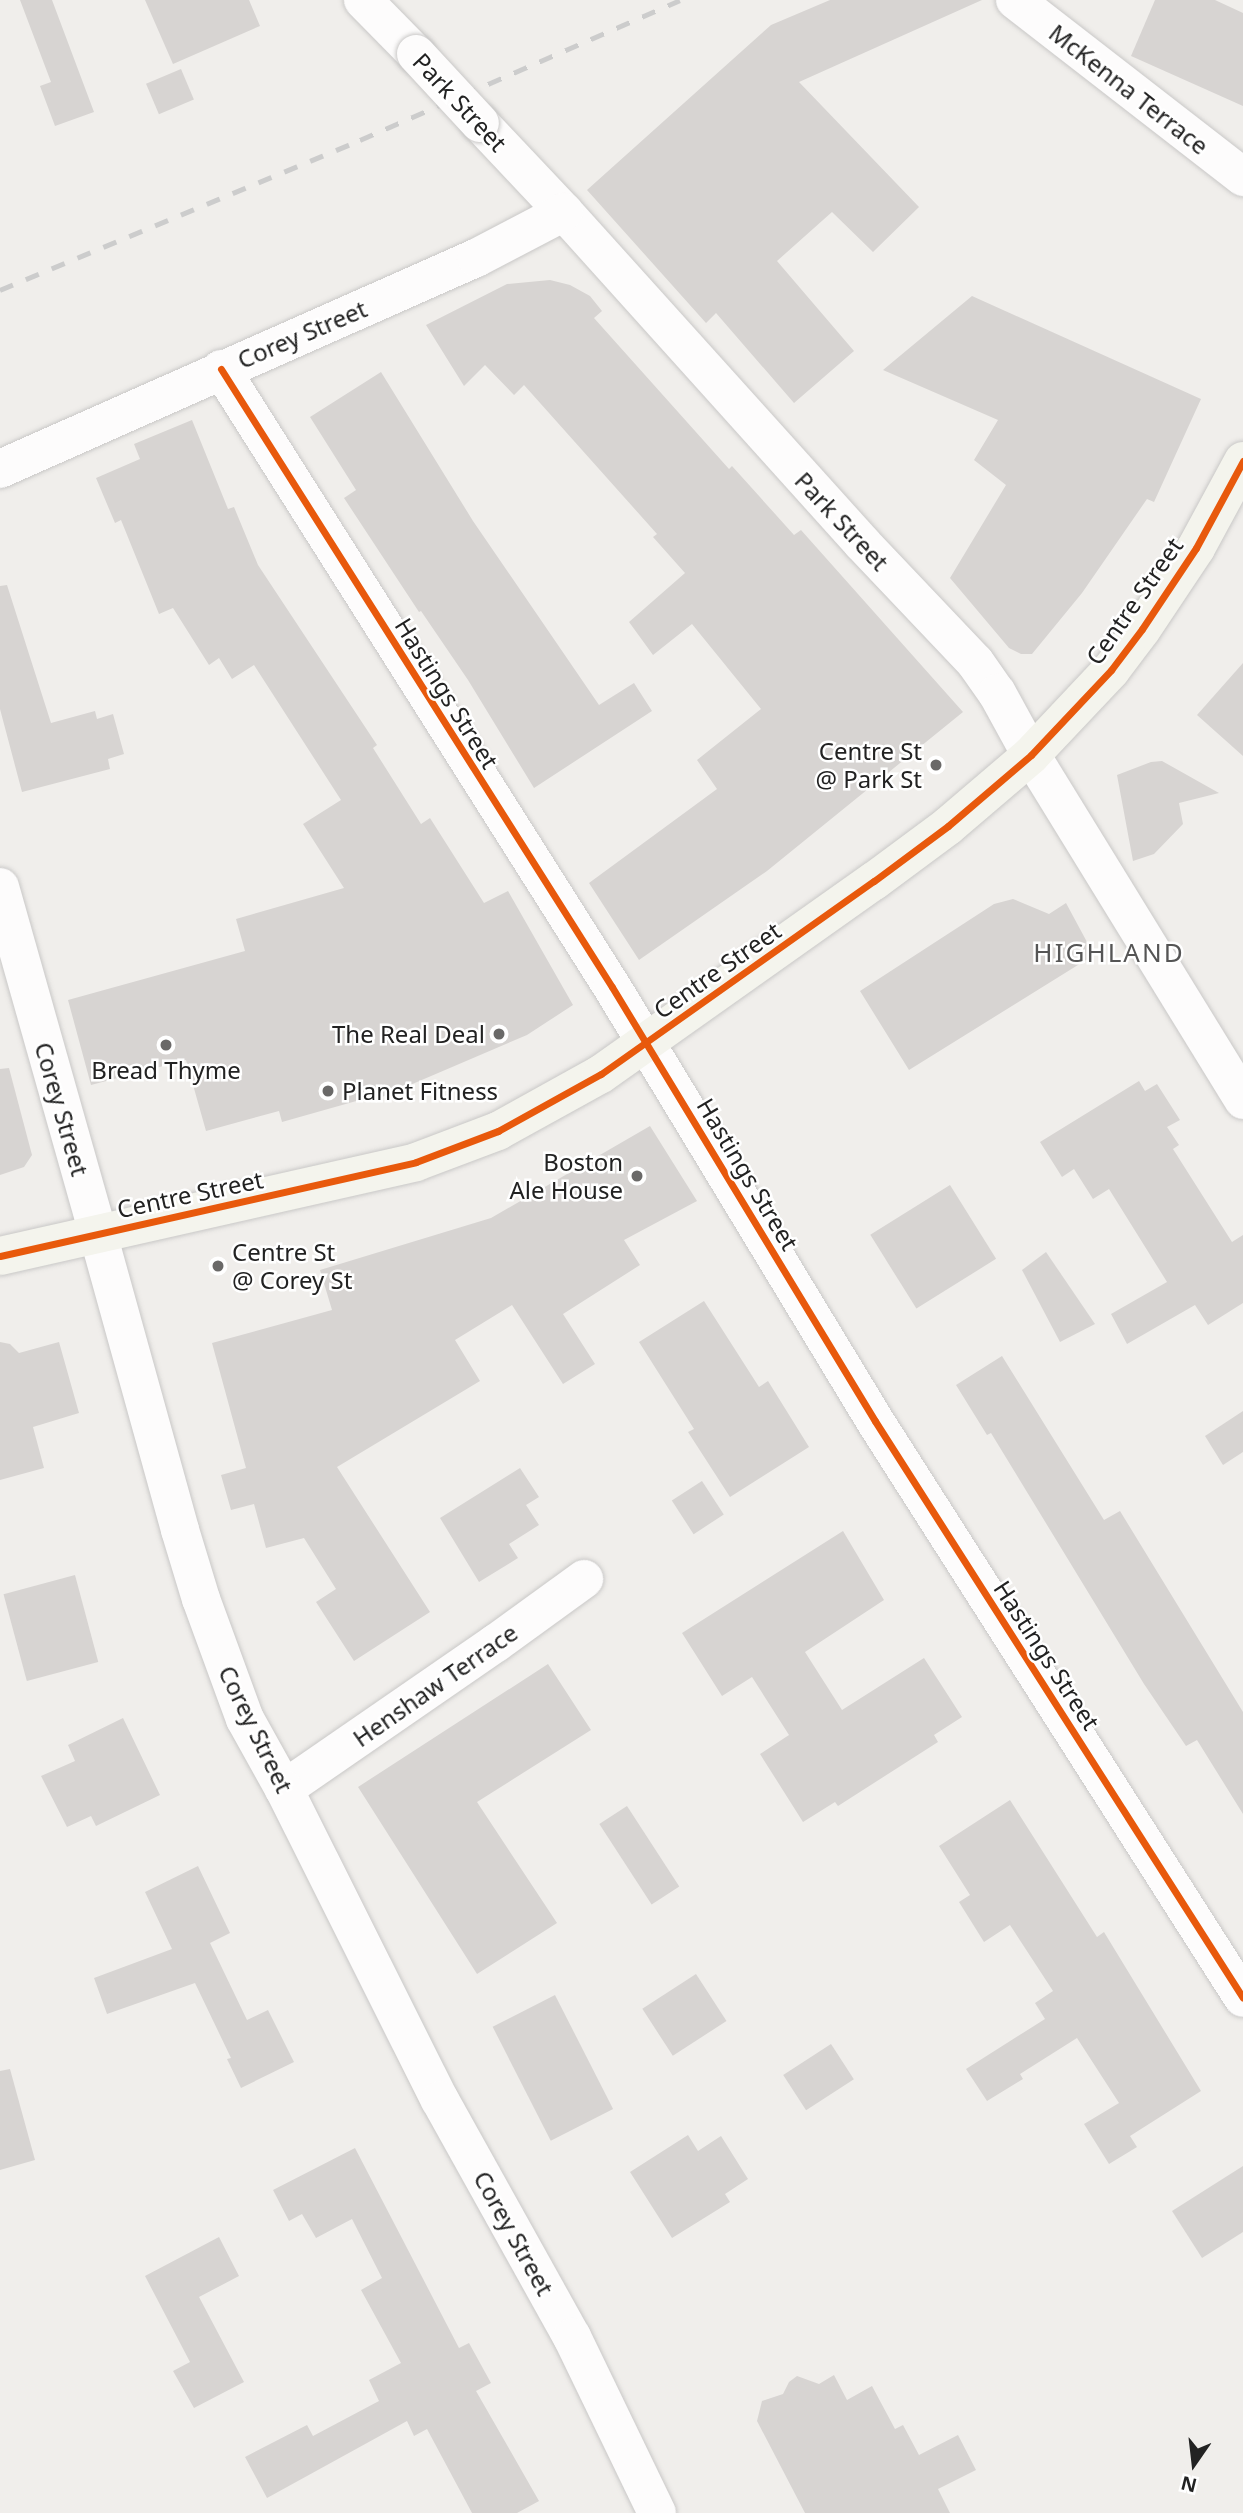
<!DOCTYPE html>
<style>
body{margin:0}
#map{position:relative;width:1243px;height:2513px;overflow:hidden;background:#f0eeeb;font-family:"Noto Sans",sans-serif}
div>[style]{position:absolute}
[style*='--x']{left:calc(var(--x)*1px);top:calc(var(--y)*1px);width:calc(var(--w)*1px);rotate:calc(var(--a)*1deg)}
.building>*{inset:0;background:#d7d4d2;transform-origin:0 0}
.roads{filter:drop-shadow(0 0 2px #c9c8c7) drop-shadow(0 0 2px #c9c8c7)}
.minor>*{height:38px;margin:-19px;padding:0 19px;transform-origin:19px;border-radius:19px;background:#fdfcfc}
.tertiary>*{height:38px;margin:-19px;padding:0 19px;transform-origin:19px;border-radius:19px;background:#fdfcfc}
.secondary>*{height:38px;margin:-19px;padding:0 19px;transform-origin:19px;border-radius:19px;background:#f4f4ed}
.rail>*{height:5px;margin-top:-2.5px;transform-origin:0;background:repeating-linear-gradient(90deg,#ccc 0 14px,transparent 0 28px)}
.bridges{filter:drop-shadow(0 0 2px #c9c8c7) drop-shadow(0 0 2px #c9c8c7)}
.minor-bridge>*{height:38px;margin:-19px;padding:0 19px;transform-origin:19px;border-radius:19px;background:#fdfcfc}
.cycleway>*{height:7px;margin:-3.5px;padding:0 3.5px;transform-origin:3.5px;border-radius:3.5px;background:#e8590c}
.dots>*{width:19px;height:19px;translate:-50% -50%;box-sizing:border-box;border:4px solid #fff;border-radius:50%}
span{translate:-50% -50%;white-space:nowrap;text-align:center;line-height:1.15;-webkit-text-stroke:5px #fff;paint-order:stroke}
.street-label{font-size:24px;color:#222}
.poi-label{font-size:24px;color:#222}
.right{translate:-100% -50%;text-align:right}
.left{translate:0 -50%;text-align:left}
.neighbourhood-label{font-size:26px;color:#555;letter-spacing:2px}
.north{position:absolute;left:1159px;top:2429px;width:70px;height:70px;-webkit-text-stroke:5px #fff;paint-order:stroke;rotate:194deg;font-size:19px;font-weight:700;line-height:28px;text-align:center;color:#222}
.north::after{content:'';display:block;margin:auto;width:24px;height:32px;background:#222;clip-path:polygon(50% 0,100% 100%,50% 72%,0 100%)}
</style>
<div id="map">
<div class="building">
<div style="clip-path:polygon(20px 0,52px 0,94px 112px,55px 126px,40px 86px,51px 82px)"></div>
<div style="clip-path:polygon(145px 0,249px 0,260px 26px,173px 64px)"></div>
<div style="clip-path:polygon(830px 0,982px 0,799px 82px,919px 207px,873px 252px,832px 212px,777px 261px,854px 351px,794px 403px,716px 313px,706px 323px,587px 190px,771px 25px)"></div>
<div style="clip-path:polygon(1155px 0,1215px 0,1243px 13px,1243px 106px,1131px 56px)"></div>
<div style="left:181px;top:69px;width:33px;height:38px;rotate:67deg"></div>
<div style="clip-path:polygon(550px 280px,570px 285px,590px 296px,602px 311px,594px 318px,729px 469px,732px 466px,794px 535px,801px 530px,963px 712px,767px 871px,639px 960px,589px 883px,717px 789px,697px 760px,761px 709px,692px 624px,653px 655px,629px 622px,685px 573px,653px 537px,657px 534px,524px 385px,514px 395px,485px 365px,464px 386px,426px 325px,507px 284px)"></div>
<div style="clip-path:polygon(972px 296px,1201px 399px,1154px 502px,1147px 499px,1082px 593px,1032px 654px,1021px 654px,1009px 648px,950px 578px,1006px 485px,974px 460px,998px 420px,883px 370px)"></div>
<div style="clip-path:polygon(381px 372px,473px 521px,599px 705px,634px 683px,652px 711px,534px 788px,468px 680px,421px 611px,419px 612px,344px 498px,356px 490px,310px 417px)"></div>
<div style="clip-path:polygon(192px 420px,228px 509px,234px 507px,258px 565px,377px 745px,373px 748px,421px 824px,430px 818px,484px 903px,508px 891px,573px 1005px,527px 1035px,382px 1097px,381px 1094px,282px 1122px,279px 1111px,206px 1131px,186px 1060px,91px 1085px,68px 1000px,245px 951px,236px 919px,344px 888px,303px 824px,341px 800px,254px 665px,232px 679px,219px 658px,209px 665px,173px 608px,159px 614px,121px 520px,115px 523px,96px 478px,140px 459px,134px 444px)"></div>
<div style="clip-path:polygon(7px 585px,51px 723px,95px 711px,97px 719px,113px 714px,124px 754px,108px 759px,110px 769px,22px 792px,0 709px,0 586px)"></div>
<div style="clip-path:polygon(1243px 663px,1243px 756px,1197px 715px)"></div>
<div style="clip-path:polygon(1162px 761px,1219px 793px,1179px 803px,1183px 824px,1154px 854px,1133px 861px,1117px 775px,1151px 762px)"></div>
<div style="clip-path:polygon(1013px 899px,1049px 914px,1066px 903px,1094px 955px,909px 1070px,860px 991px,994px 904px)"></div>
<div style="clip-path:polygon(9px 1068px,32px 1155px,24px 1167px,0 1175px,0 1069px)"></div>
<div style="clip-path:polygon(1139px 1081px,1145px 1091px,1157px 1084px,1180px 1120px,1167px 1127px,1179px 1145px,1173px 1149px,1232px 1242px,1243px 1235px,1243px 1303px,1208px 1325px,1195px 1305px,1127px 1344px,1111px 1314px,1167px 1282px,1109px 1189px,1093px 1199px,1074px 1169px,1062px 1177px,1040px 1142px)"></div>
<div style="clip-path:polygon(650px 1126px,697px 1201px,624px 1240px,640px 1265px,563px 1314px,595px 1364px,563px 1384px,512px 1305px,455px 1340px,480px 1381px,337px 1467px,430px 1612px,354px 1661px,316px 1602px,336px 1589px,304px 1538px,266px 1548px,254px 1504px,231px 1510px,221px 1475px,246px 1468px,212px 1343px,332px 1310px,320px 1270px,491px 1218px)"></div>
<div style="left:950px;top:1185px;width:87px;height:94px;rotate:58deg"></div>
<div style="clip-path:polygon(1046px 1252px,1095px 1324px,1060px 1342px,1022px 1270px)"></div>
<div style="clip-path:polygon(704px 1301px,759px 1387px,768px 1381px,809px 1447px,730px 1497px,688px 1432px,694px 1429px,639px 1342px)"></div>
<div style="clip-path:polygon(0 1342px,10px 1344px,19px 1353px,59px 1342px,79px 1413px,33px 1427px,44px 1468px,0 1480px)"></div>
<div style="clip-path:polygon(1002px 1356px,1104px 1520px,1120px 1511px,1243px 1712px,1243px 1814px,1197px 1740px,1186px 1746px,1144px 1684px,991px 1433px,987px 1435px,956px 1385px)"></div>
<div style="clip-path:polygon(1243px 1411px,1243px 1452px,1223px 1465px,1205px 1436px)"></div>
<div style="clip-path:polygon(520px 1468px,539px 1497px,526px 1505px,539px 1525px,509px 1544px,518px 1558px,479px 1582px,440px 1518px)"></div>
<div style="left:702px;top:1481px;width:40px;height:36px;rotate:57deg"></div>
<div style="clip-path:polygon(843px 1531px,884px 1600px,805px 1652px,842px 1710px,924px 1658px,962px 1717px,934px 1735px,938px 1742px,838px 1806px,835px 1802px,803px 1822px,760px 1754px,789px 1735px,752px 1677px,722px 1696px,682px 1633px)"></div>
<div style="left:75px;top:1575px;width:90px;height:74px;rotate:75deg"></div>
<div style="clip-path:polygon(548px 1664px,591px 1730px,477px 1802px,557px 1923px,477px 1974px,358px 1787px)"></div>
<div style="clip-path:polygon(123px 1718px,160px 1795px,96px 1826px,91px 1816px,67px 1827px,41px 1776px,75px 1761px,68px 1745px)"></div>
<div style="clip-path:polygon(1010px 1800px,1097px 1937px,1104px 1932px,1201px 2091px,1130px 2136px,1137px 2147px,1109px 2164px,1084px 2124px,1119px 2103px,1077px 2038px,1020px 2074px,1023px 2079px,987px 2101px,966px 2069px,1045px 2019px,1035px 2003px,1053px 1991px,1010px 1925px,984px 1942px,959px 1902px,970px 1895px,939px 1846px)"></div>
<div style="left:627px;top:1806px;width:96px;height:33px;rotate:57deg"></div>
<div style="clip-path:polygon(198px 1866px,230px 1933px,210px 1943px,247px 2020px,268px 2010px,294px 2062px,241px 2088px,227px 2059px,231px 2058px,195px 1983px,107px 2014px,94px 1978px,172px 1949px,145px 1892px)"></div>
<div style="left:696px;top:1974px;width:56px;height:64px;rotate:57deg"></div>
<div style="left:555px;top:1995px;width:128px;height:70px;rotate:63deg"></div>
<div style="left:831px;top:2044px;width:42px;height:57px;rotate:57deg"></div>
<div style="clip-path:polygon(10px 2069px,35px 2160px,0 2170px,0 2071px)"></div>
<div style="clip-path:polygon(688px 2135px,698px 2151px,721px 2136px,748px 2179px,725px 2194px,730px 2202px,672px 2238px,630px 2172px)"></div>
<div style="clip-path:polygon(355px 2148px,459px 2348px,469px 2343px,491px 2383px,476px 2391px,539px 2501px,517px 2513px,472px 2513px,427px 2429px,414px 2436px,407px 2421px,267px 2498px,245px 2457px,307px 2425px,313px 2436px,379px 2401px,369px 2380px,401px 2363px,361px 2290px,382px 2278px,352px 2219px,316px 2238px,302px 2214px,289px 2221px,273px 2190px)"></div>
<div style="clip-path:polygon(1243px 2166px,1243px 2232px,1202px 2258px,1172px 2211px)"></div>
<div style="clip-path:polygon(219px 2237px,239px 2276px,199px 2297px,244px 2382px,194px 2408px,173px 2371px,190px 2362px,145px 2276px)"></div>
<div style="clip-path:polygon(834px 2375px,847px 2400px,872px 2386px,895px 2429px,903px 2425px,919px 2455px,958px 2435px,976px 2470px,938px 2489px,950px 2513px,805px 2513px,757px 2421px,762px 2401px,783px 2394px,789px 2382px,797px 2376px,819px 2384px)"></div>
</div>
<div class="roads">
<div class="minor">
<div style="--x:363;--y:0;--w:76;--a:45.5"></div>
<div style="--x:1015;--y:0;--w:289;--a:37.8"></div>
<div style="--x:480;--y:123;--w:122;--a:46.7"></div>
<div style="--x:564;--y:212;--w:445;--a:48"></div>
<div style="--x:862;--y:543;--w:164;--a:46.5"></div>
<div style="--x:975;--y:662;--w:38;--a:55"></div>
<div style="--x:997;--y:693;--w:71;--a:61.3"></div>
<div style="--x:1031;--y:755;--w:405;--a:58.4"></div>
<div style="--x:221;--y:369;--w:731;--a:57.68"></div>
<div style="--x:612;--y:987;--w:507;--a:58.78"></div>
<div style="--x:875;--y:1421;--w:684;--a:57.47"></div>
<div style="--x:0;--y:469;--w:521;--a:-23.91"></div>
<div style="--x:476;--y:258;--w:99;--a:-27.6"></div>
<div style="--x:0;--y:887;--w:361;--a:74.2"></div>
<div style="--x:284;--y:1789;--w:257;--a:-34.6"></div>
<div style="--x:496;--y:1643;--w:109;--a:-36"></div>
</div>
<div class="tertiary">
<div style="--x:98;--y:1234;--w:307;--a:74.5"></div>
<div style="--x:180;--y:1530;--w:72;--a:73.1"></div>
<div style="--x:201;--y:1599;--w:128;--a:69.9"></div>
<div style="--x:245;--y:1719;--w:80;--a:60.9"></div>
<div style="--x:284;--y:1789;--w:348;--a:63.4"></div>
<div style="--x:440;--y:2100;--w:271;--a:60.9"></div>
<div style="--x:572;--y:2337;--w:195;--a:64.2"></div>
</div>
<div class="secondary">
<div style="--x:0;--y:1256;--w:426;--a:-12.7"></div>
<div style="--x:416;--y:1162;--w:88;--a:-20.7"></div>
<div style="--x:498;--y:1131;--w:118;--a:-29"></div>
<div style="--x:601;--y:1074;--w:334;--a:-35.3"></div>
<div style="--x:874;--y:881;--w:92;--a:-36.6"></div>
<div style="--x:948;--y:826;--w:109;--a:-40.5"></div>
<div style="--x:1031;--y:755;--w:117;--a:-46.7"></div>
<div style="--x:1111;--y:670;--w:51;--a:-52.9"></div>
<div style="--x:1142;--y:629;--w:97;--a:-56.3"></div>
<div style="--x:1196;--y:548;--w:99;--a:-61.6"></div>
</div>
</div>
<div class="rail">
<div style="--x:0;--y:290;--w:390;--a:-22.6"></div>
<div style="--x:360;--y:140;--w:349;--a:-23.6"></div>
</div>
<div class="bridges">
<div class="minor-bridge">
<div style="--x:416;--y:54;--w:94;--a:47.2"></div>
</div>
</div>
<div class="cycleway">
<div style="--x:221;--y:369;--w:731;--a:57.68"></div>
<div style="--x:612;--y:987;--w:507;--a:58.78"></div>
<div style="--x:875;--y:1421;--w:684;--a:57.47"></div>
<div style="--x:0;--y:1256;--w:426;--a:-12.7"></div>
<div style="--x:416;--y:1162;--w:88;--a:-20.7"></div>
<div style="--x:498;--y:1131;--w:118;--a:-29"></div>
<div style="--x:601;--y:1074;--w:334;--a:-35.3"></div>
<div style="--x:874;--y:881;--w:92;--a:-36.6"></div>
<div style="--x:948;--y:826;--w:109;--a:-40.5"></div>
<div style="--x:1031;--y:755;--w:117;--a:-46.7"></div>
<div style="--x:1111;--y:670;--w:51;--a:-52.9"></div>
<div style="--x:1142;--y:629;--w:97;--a:-56.3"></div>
<div style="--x:1196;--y:548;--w:99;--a:-61.6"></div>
</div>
<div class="dots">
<div style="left:936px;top:765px;background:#6a6968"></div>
<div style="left:499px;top:1034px;background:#6a6968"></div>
<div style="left:166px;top:1045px;background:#6a6968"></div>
<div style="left:328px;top:1091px;background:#6a6968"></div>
<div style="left:637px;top:1176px;background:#6a6968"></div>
<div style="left:218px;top:1266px;background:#6a6968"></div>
</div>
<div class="street-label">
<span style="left:1129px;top:89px;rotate:38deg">McKenna Terrace</span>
<span style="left:460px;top:102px;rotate:47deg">Park Street</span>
<span style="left:302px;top:334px;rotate:-23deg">Corey Street</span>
<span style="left:842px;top:521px;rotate:47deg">Park Street</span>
<span style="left:1134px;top:601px;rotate:-55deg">Centre Street</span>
<span style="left:447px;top:693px;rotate:58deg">Hastings Street</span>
<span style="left:717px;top:970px;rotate:-35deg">Centre Street</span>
<span style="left:62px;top:1109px;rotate:74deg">Corey Street</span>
<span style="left:748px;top:1174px;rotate:59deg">Hastings Street</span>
<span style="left:190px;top:1194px;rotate:-12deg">Centre Street</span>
<span style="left:1047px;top:1655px;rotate:57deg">Hastings Street</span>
<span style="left:435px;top:1685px;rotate:-35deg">Henshaw Terrace</span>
<span style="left:256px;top:1729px;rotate:64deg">Corey Street</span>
<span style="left:514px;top:2233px;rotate:61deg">Corey Street</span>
</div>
<div class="poi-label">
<span class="right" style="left:922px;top:765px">Centre St<br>@ Park St</span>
<span class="right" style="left:485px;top:1034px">The Real Deal</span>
<span style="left:166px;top:1070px">Bread Thyme</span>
<span class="left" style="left:342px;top:1091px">Planet Fitness</span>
<span class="right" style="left:623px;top:1176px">Boston<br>Ale House</span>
<span class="left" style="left:232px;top:1266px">Centre St<br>@ Corey St</span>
</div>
<div class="neighbourhood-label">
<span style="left:1109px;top:953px">HIGHLAND</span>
</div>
<div class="north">N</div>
</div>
